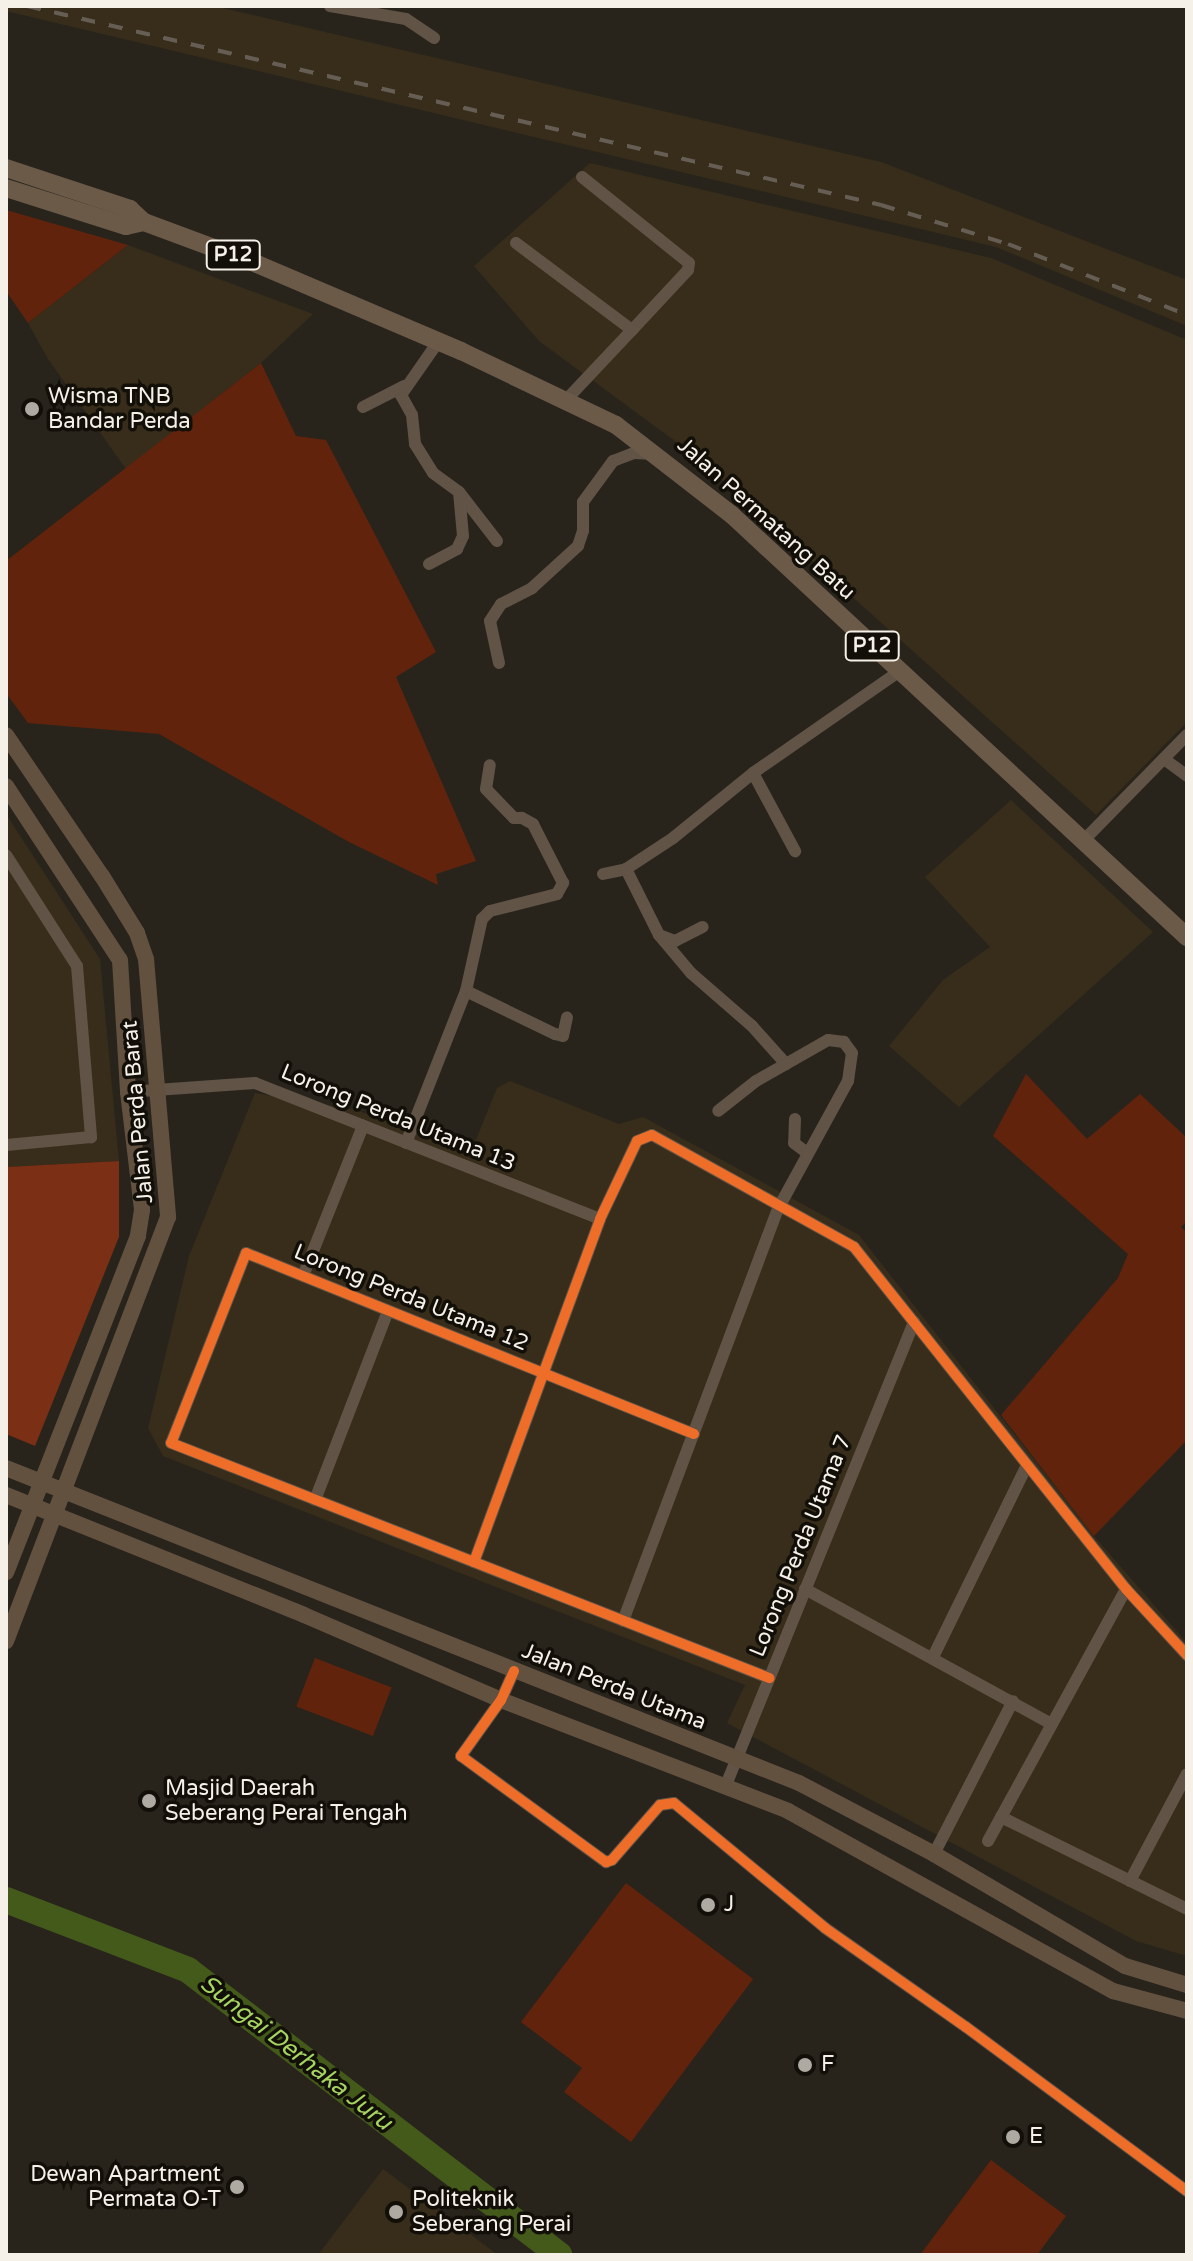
<!DOCTYPE html>
<style>
body{margin:0}
#map{position:relative;width:1193px;height:2261px;overflow:hidden;background:#28241c;font-family:"Varela Round",sans-serif}
div>[style]{position:absolute}
[style*='--x']{left:calc(var(--x)*1px);top:calc(var(--y)*1px);width:calc(var(--w)*1px);rotate:calc(var(--a)*1deg)}
.built>*{inset:0;background:#372d1a}
.green>*{inset:0;background:#62230c;transform-origin:0 0}
.forest>*{inset:0;background:#7b2f15}
.river>*{height:26px;margin:-13px;padding:0 13px;transform-origin:13px;border-radius:13px;background:#435a1a}
.street>*{height:12px;margin:-6px;padding:0 6px;transform-origin:6px;border-radius:6px;background:#615346}
.secondary>*{height:16px;margin:-8px;padding:0 8px;transform-origin:8px;border-radius:8px;background:#635140}
.primary>*{height:18px;margin:-9px;padding:0 9px;transform-origin:9px;border-radius:9px;background:#6c5a49}
.rail>*{height:4px;margin-top:-2px;transform-origin:0;background:repeating-linear-gradient(90deg,#665e54 0 14px,transparent 0 28px)}
.cycleway>*{height:10px;margin:-5px;padding:0 5px;transform-origin:5px;border-radius:5px;background:#ee6e29}
.dots>*{width:22px;height:22px;translate:-50% -50%;box-sizing:border-box;border:4px solid #120f09;border-radius:50%}
span{translate:-50% -50%;white-space:nowrap;text-align:center;line-height:1.15;-webkit-text-stroke:7px #120f09;paint-order:stroke}
.shield-label span{padding:2px 6px;background:#120f09;border:2px solid;border-radius:6px;-webkit-text-stroke-width:0}
.shield-label{font-size:20px;color:#f6f1e8;font-weight:700}
.poi-label{font-size:22px;color:#f6f1e8}
.left{translate:0 -50%;text-align:left}
.right{translate:-100% -50%;text-align:right}
.street-label{font-size:22px;color:#f6f1e8}
.water-label{font-size:24px;color:#a6d55f;font-style:italic}
.frame{position:absolute;inset:0;border:8px solid #f6f1e8;pointer-events:none}
</style>
<div id="map">
<div class="built">
<div style="clip-path:polygon(6px 6px,214px 6px,881px 162px,1187px 280px,1187px 326px,996px 247px,6px 11px)"></div>
<div style="clip-path:polygon(590px 163px,991px 258px,1187px 340px,1187px 722px,1096px 815px,694px 455px,539px 341px,474px 266px)"></div>
<div style="clip-path:polygon(128px 245px,313px 314px,261px 363px,126px 469px,48px 359px,28px 323px)"></div>
<div style="clip-path:polygon(1011px 800px,1153px 932px,959px 1107px,889px 1046px,943px 980px,990px 947px,925px 877px)"></div>
<div style="clip-path:polygon(6px 814px,100px 959px,119px 1161px,6px 1167px)"></div>
<div style="clip-path:polygon(510px 1081px,619px 1124px,643px 1117px,859px 1235px,1094px 1536px,1187px 1643px,1187px 1956px,1136px 1941px,727px 1723px,745px 1685px,163px 1456px,148px 1428px,189px 1256px,255px 1093px,356px 1110px,471px 1152px,497px 1088px)"></div>
<div style="clip-path:polygon(383px 2169px,498px 2255px,318px 2255px)"></div>
</div>
<div class="green">
<div style="clip-path:polygon(6px 210px,128px 245px,28px 323px,6px 291px)"></div>
<div style="clip-path:polygon(261px 363px,296px 436px,326px 440px,436px 652px,396px 677px,476px 861px,436px 874px,438px 885px,349px 842px,159px 734px,28px 723px,6px 693px,6px 561px)"></div>
<div style="clip-path:polygon(1026px 1074px,1087px 1139px,1140px 1094px,1187px 1138px,1187px 1221px,1181px 1227px,1187px 1233px,1187px 1440px,1094px 1536px,1001px 1415px,1118px 1278px,1128px 1254px,993px 1136px)"></div>
<div style="left:315px;top:1658px;width:82px;height:52px;rotate:21deg"></div>
<div style="clip-path:polygon(626px 1883px,753px 1979px,631px 2142px,564px 2092px,582px 2068px,521px 2022px)"></div>
<div style="clip-path:polygon(991px 2160px,1066px 2216px,1037px 2255px,920px 2255px)"></div>
</div>
<div class="forest">
<div style="clip-path:polygon(119px 1161px,119px 1237px,35px 1446px,6px 1434px,6px 1167px)"></div>
</div>
<div class="river">
<div style="--x:6;--y:1900;--w:195;--a:21"></div>
<div style="--x:188;--y:1970;--w:468;--a:37.5"></div>
</div>
<div class="street">
<div style="--x:330;--y:6;--w:77;--a:9.7"></div>
<div style="--x:406;--y:19;--w:34;--a:34"></div>
<div style="--x:582;--y:177;--w:137;--a:38.8"></div>
<div style="--x:689;--y:263;--w:7;--a:98"></div>
<div style="--x:688;--y:270;--w:82;--a:133"></div>
<div style="--x:516;--y:243;--w:145;--a:36.9"></div>
<div style="--x:632;--y:330;--w:95;--a:133.3"></div>
<div style="--x:438;--y:342;--w:65;--a:124.9"></div>
<div style="--x:401;--y:395;--w:23;--a:61"></div>
<div style="--x:412;--y:415;--w:29;--a:84"></div>
<div style="--x:415;--y:444;--w:34;--a:58"></div>
<div style="--x:433;--y:473;--w:32;--a:36"></div>
<div style="--x:459;--y:492;--w:62;--a:52.2"></div>
<div style="--x:363;--y:407;--w:46;--a:-27.1"></div>
<div style="--x:429;--y:564;--w:32;--a:-28"></div>
<div style="--x:457;--y:549;--w:14;--a:-65"></div>
<div style="--x:463;--y:536;--w:44;--a:-95.2"></div>
<div style="--x:499;--y:663;--w:43;--a:-102.1"></div>
<div style="--x:490;--y:621;--w:20;--a:-57"></div>
<div style="--x:501;--y:604;--w:35;--a:-27"></div>
<div style="--x:532;--y:588;--w:62;--a:-42.4"></div>
<div style="--x:578;--y:546;--w:16;--a:-72"></div>
<div style="--x:583;--y:531;--w:29;--a:-90"></div>
<div style="--x:583;--y:502;--w:51;--a:-53.8"></div>
<div style="--x:613;--y:461;--w:22;--a:-21"></div>
<div style="--x:634;--y:453;--w:20;--a:3"></div>
<div style="--x:1164;--y:759;--w:29;--a:36"></div>
<div style="--x:753;--y:773;--w:89;--a:61.7"></div>
<div style="--x:1084;--y:840;--w:147;--a:-45.6"></div>
<div style="--x:6;--y:855;--w:132;--a:57.4"></div>
<div style="--x:77;--y:966;--w:172;--a:85.3"></div>
<div style="--x:91;--y:1137;--w:85;--a:174.6"></div>
<div style="--x:626;--y:869;--w:74;--a:63.4"></div>
<div style="--x:659;--y:935;--w:50;--a:49.9"></div>
<div style="--x:691;--y:973;--w:81;--a:41"></div>
<div style="--x:752;--y:1026;--w:51;--a:48.2"></div>
<div style="--x:603;--y:874;--w:24;--a:-12"></div>
<div style="--x:626;--y:869;--w:56;--a:-33.4"></div>
<div style="--x:673;--y:838;--w:103;--a:-39.1"></div>
<div style="--x:753;--y:773;--w:179;--a:-34.8"></div>
<div style="--x:662;--y:936;--w:14;--a:21"></div>
<div style="--x:675;--y:941;--w:31;--a:-27"></div>
<div style="--x:466;--y:991;--w:99;--a:25.8"></div>
<div style="--x:555;--y:1034;--w:8;--a:14"></div>
<div style="--x:563;--y:1036;--w:19;--a:-78"></div>
<div style="--x:128;--y:1092;--w:127;--a:-4.1"></div>
<div style="--x:255;--y:1083;--w:371;--a:21.5"></div>
<div style="--x:795;--y:1119;--w:24;--a:92"></div>
<div style="--x:794;--y:1143;--w:15;--a:37"></div>
<div style="--x:406;--y:1143;--w:163;--a:-68.5"></div>
<div style="--x:466;--y:991;--w:74;--a:-77.5"></div>
<div style="--x:482;--y:919;--w:11;--a:-45"></div>
<div style="--x:490;--y:911;--w:69;--a:-14.2"></div>
<div style="--x:557;--y:894;--w:13;--a:-61"></div>
<div style="--x:563;--y:883;--w:66;--a:-117"></div>
<div style="--x:533;--y:824;--w:13;--a:-151"></div>
<div style="--x:522;--y:818;--w:8;--a:180"></div>
<div style="--x:514;--y:818;--w:40;--a:-134"></div>
<div style="--x:486;--y:789;--w:24;--a:-81"></div>
<div style="--x:303;--y:1276;--w:162;--a:-68.2"></div>
<div style="--x:694;--y:1434;--w:483;--a:-158"></div>
<div style="--x:246;--y:1253;--w:204;--a:111.5"></div>
<div style="--x:171;--y:1443;--w:643;--a:21.45"></div>
<div style="--x:315;--y:1500;--w:203;--a:-68.9"></div>
<div style="--x:474;--y:1562;--w:365;--a:-69.8"></div>
<div style="--x:600;--y:1219;--w:86;--a:-64.6"></div>
<div style="--x:637;--y:1141;--w:16;--a:-22"></div>
<div style="--x:652;--y:1135;--w:231;--a:29"></div>
<div style="--x:854;--y:1247;--w:437;--a:51.5"></div>
<div style="--x:1126;--y:1589;--w:90;--a:47.3"></div>
<div style="--x:805;--y:1589;--w:281;--a:28.7"></div>
<div style="--x:623;--y:1621;--w:442;--a:-69.4"></div>
<div style="--x:779;--y:1207;--w:144;--a:-61.3"></div>
<div style="--x:848;--y:1081;--w:28;--a:-82"></div>
<div style="--x:852;--y:1053;--w:14;--a:-126"></div>
<div style="--x:844;--y:1042;--w:16;--a:-173"></div>
<div style="--x:828;--y:1040;--w:83;--a:150.3"></div>
<div style="--x:756;--y:1081;--w:48;--a:141.7"></div>
<div style="--x:933;--y:1657;--w:214;--a:-63.9"></div>
<div style="--x:514;--y:1671;--w:32;--a:114"></div>
<div style="--x:501;--y:1700;--w:69;--a:125.5"></div>
<div style="--x:461;--y:1756;--w:180;--a:36.2"></div>
<div style="--x:606;--y:1862;--w:6;--a:-18"></div>
<div style="--x:612;--y:1860;--w:73;--a:-48.9"></div>
<div style="--x:660;--y:1805;--w:14;--a:-8"></div>
<div style="--x:674;--y:1803;--w:196;--a:39.6"></div>
<div style="--x:825;--y:1928;--w:172;--a:35.1"></div>
<div style="--x:966;--y:2027;--w:275;--a:36.6"></div>
<div style="--x:726;--y:1785;--w:500;--a:-67.9"></div>
<div style="--x:1001;--y:1817;--w:208;--a:26.3"></div>
<div style="--x:988;--y:1841;--w:287;--a:-61.3"></div>
<div style="--x:934;--y:1854;--w:172;--a:-62.7"></div>
<div style="--x:1130;--y:1881;--w:121;--a:-62"></div>
</div>
<div class="secondary">
<div style="--x:6;--y:735;--w:171;--a:55.8"></div>
<div style="--x:102;--y:876;--w:67;--a:58.4"></div>
<div style="--x:137;--y:933;--w:28;--a:71"></div>
<div style="--x:146;--y:959;--w:259;--a:85.1"></div>
<div style="--x:168;--y:1217;--w:454;--a:110.9"></div>
<div style="--x:6;--y:786;--w:208;--a:56.8"></div>
<div style="--x:120;--y:960;--w:132;--a:86.5"></div>
<div style="--x:128;--y:1092;--w:119;--a:83.2"></div>
<div style="--x:142;--y:1210;--w:26;--a:99"></div>
<div style="--x:138;--y:1236;--w:361;--a:111.4"></div>
<div style="--x:6;--y:1468;--w:853;--a:21.66"></div>
<div style="--x:799;--y:1783;--w:153;--a:27.7"></div>
<div style="--x:934;--y:1854;--w:221;--a:30.4"></div>
<div style="--x:1125;--y:1966;--w:65;--a:17"></div>
<div style="--x:6;--y:1495;--w:321;--a:21.9"></div>
<div style="--x:304;--y:1615;--w:215;--a:23.3"></div>
<div style="--x:501;--y:1700;--w:308;--a:21.1"></div>
<div style="--x:788;--y:1811;--w:372;--a:29"></div>
<div style="--x:1113;--y:1991;--w:77;--a:15.1"></div>
</div>
<div class="primary">
<div style="--x:6;--y:168;--w:131;--a:18.3"></div>
<div style="--x:130;--y:209;--w:19;--a:43"></div>
<div style="--x:144;--y:222;--w:121;--a:20.4"></div>
<div style="--x:257;--y:264;--w:222;--a:23.1"></div>
<div style="--x:461;--y:351;--w:172;--a:25.5"></div>
<div style="--x:616;--y:425;--w:147;--a:37.8"></div>
<div style="--x:732;--y:515;--w:621;--a:42.85"></div>
<div style="--x:6;--y:188;--w:126;--a:17.6"></div>
<div style="--x:126;--y:226;--w:18;--a:-13"></div>
</div>
<div class="rail">
<div style="--x:27;--y:6;--w:877;--a:13.12"></div>
<div style="--x:881;--y:205;--w:133;--a:17.1"></div>
<div style="--x:1008;--y:244;--w:193;--a:21.6"></div>
</div>
<div class="cycleway">
<div style="--x:694;--y:1434;--w:483;--a:-158"></div>
<div style="--x:246;--y:1253;--w:204;--a:111.5"></div>
<div style="--x:171;--y:1443;--w:643;--a:21.45"></div>
<div style="--x:474;--y:1562;--w:365;--a:-69.8"></div>
<div style="--x:600;--y:1219;--w:86;--a:-64.6"></div>
<div style="--x:637;--y:1141;--w:16;--a:-22"></div>
<div style="--x:652;--y:1135;--w:231;--a:29"></div>
<div style="--x:854;--y:1247;--w:437;--a:51.5"></div>
<div style="--x:1126;--y:1589;--w:90;--a:47.3"></div>
<div style="--x:514;--y:1671;--w:32;--a:114"></div>
<div style="--x:501;--y:1700;--w:69;--a:125.5"></div>
<div style="--x:461;--y:1756;--w:180;--a:36.2"></div>
<div style="--x:606;--y:1862;--w:6;--a:-18"></div>
<div style="--x:612;--y:1860;--w:73;--a:-48.9"></div>
<div style="--x:660;--y:1805;--w:14;--a:-8"></div>
<div style="--x:674;--y:1803;--w:196;--a:39.6"></div>
<div style="--x:825;--y:1928;--w:172;--a:35.1"></div>
<div style="--x:966;--y:2027;--w:275;--a:36.6"></div>
</div>
<div class="dots">
<div style="left:32px;top:409px;background:#aea9a1"></div>
<div style="left:149px;top:1801px;background:#aea9a1"></div>
<div style="left:708px;top:1905px;background:#aea9a1"></div>
<div style="left:805px;top:2065px;background:#aea9a1"></div>
<div style="left:1013px;top:2137px;background:#aea9a1"></div>
<div style="left:237px;top:2187px;background:#aea9a1"></div>
<div style="left:396px;top:2212px;background:#aea9a1"></div>
</div>
<div class="shield-label">
<span style="left:233px;top:255px">P12</span>
<span style="left:872px;top:646px">P12</span>
</div>
<div class="poi-label">
<span class="left" style="left:48px;top:409px">Wisma TNB<br>Bandar Perda</span>
<span class="left" style="left:165px;top:1801px">Masjid Daerah<br>Seberang Perai Tengah</span>
<span class="left" style="left:724px;top:1905px">J</span>
<span class="left" style="left:821px;top:2065px">F</span>
<span class="left" style="left:1029px;top:2137px">E</span>
<span class="right" style="left:221px;top:2187px">Dewan Apartment<br>Permata O-T</span>
<span class="left" style="left:412px;top:2212px">Politeknik<br>Seberang Perai</span>
</div>
<div class="street-label">
<span style="left:766px;top:519px;rotate:42deg">Jalan Permatang Batu</span>
<span style="left:138px;top:1112px;rotate:-95deg">Jalan Perda Barat</span>
<span style="left:398px;top:1118px;rotate:22deg">Lorong Perda Utama 13</span>
<span style="left:411px;top:1298px;rotate:22deg">Lorong Perda Utama 12</span>
<span style="left:801px;top:1546px;rotate:-68deg">Lorong Perda Utama 7</span>
<span style="left:614px;top:1687px;rotate:22deg">Jalan Perda Utama</span>
</div>
<div class="water-label">
<span style="left:296px;top:2053px;rotate:38deg">Sungai Derhaka Juru</span>
</div>
<div class="frame"></div>
</div>
